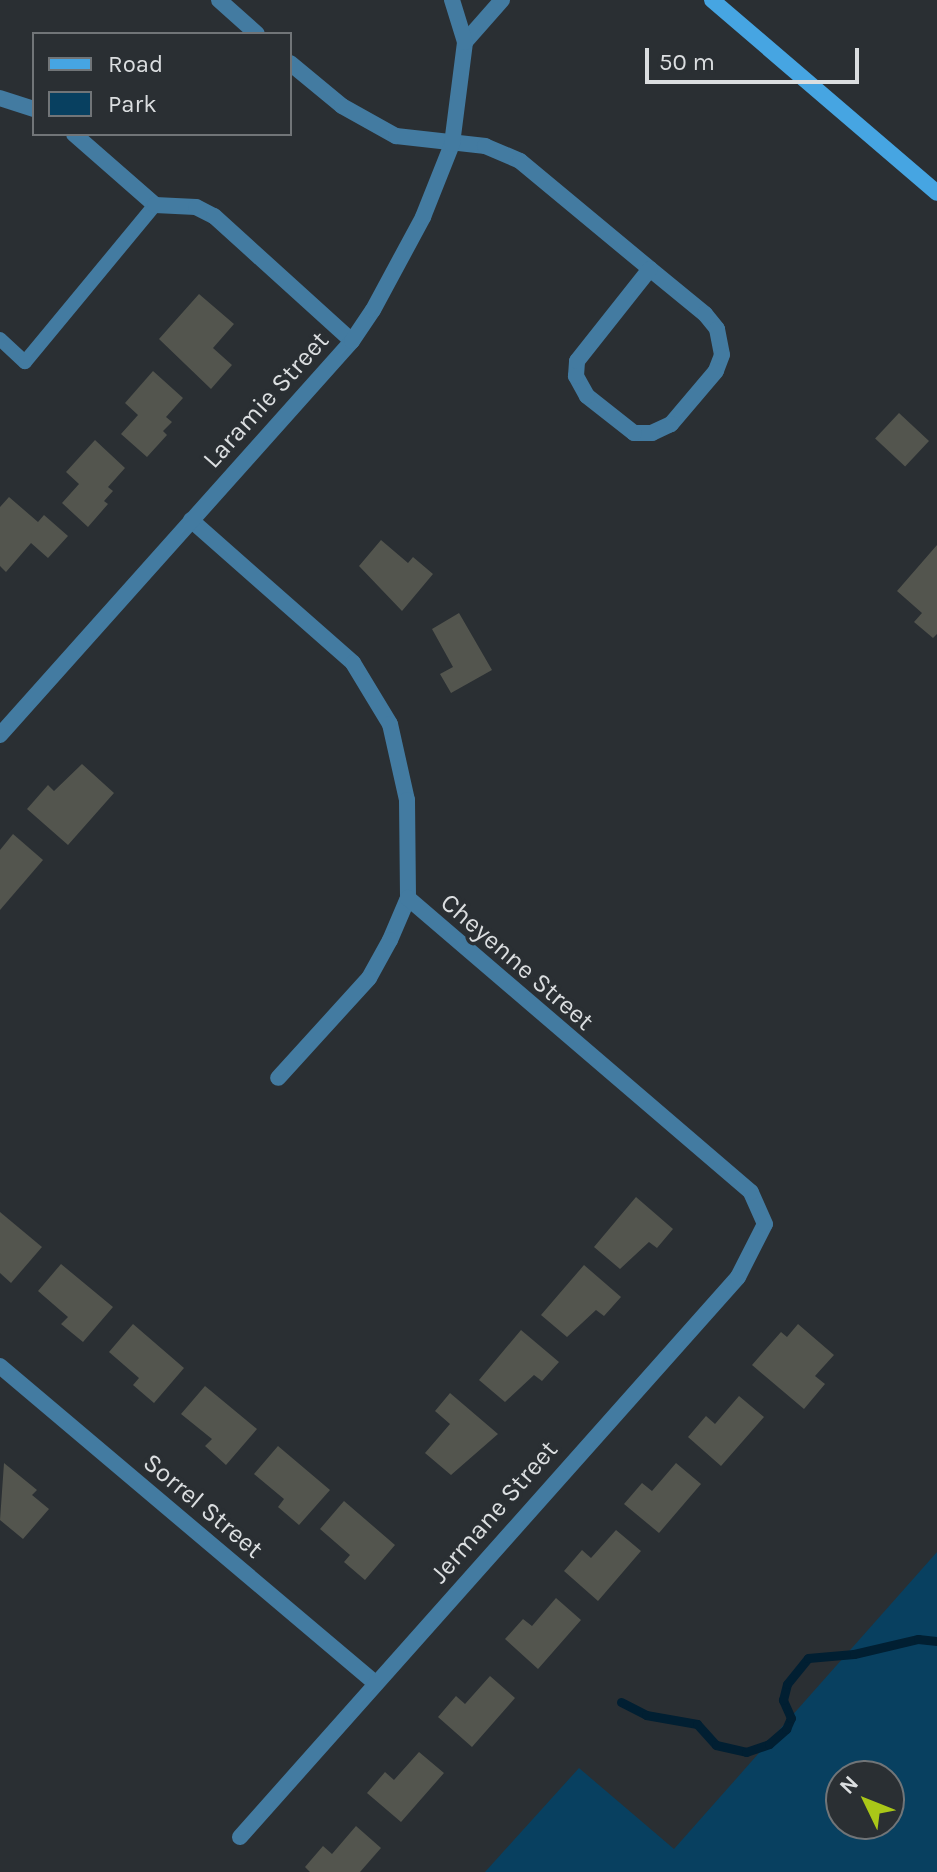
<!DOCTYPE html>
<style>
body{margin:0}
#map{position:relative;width:937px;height:1872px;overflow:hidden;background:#2a2f33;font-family:Karla,sans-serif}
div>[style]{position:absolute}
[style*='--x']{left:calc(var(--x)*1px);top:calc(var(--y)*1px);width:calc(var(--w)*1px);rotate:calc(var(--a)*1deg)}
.green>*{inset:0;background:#084060}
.stream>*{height:9px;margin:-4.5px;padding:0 4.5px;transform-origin:4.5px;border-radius:4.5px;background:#011f32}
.building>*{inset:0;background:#53554e;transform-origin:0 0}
.service>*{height:14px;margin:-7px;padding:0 7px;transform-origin:7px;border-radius:7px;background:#437ba1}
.minor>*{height:16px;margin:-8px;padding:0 8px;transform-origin:8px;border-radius:8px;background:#437ba1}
.secondary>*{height:16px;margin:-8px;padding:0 8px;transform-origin:8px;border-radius:8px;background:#46a5e2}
span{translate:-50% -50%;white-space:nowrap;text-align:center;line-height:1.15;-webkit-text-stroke:7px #2a2f33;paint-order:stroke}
.street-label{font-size:26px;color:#dbdee0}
.legend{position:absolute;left:32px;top:32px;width:260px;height:104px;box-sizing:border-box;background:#2a2f33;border:2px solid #717578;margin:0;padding:10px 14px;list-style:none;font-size:24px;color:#dbdee0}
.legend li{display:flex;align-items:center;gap:16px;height:40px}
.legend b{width:40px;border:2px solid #717578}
.north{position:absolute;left:825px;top:1760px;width:80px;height:80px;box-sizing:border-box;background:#2a2f33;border:2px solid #717578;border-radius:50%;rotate:313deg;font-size:22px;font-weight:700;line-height:32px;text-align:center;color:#dbdee0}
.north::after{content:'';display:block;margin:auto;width:28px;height:36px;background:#aac718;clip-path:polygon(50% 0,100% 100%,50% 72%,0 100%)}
.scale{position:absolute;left:645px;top:48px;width:214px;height:36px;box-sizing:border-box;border:4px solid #dbdee0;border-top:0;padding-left:10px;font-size:24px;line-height:28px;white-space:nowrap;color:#dbdee0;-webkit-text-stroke:6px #2a2f33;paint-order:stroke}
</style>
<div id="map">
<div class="green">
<div style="clip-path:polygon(evenodd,937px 1552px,937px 1872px,485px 1872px,579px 1768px,674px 1849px,937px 1552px,841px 1776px,889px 1776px,889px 1824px,841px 1824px,841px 1776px)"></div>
</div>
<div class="stream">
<div style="--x:621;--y:1702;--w:28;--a:27"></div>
<div style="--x:646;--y:1715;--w:52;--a:10"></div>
<div style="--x:697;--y:1724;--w:28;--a:48"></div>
<div style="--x:716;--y:1745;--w:31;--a:13"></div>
<div style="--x:746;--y:1752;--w:24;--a:-19"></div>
<div style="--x:769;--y:1744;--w:23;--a:-41"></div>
<div style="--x:786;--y:1729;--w:12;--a:-66"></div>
<div style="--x:791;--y:1718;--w:20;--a:-114"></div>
<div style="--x:783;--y:1700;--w:16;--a:-76"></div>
<div style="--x:787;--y:1684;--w:33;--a:-51"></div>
<div style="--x:808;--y:1658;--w:46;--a:-5"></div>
<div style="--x:854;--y:1654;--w:66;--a:-13.2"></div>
<div style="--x:918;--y:1639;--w:19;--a:6"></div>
</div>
<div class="building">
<div style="clip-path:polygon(199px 294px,234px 324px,213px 348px,232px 365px,211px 389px,159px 339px)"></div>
<div style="clip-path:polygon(153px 371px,183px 398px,166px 417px,172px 422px,163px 431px,167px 435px,147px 457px,121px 434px,138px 415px,125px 403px)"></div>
<div style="left:899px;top:413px;width:41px;height:35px;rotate:43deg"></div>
<div style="clip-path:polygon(95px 440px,125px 468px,108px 487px,113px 491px,104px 501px,108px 504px,88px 527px,62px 503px,79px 484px,66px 472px)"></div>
<div style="clip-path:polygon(9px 497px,38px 522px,44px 515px,68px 536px,48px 558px,31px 543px,6px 572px,0 566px,0 507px)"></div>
<div style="clip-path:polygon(381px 540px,408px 563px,413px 557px,433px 574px,402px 611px,359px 566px)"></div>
<div style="clip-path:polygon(937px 545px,937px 634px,933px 638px,914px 622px,922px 613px,897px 591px)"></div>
<div style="clip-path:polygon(459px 613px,492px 670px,451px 693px,440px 674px,453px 667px,432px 629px)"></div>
<div style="clip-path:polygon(82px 764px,114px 793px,68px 845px,27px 809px,48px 785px,54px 791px)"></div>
<div style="clip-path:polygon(13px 834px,43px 860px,0 910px,0 850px)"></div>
<div style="clip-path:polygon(636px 1197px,673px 1229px,657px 1248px,649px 1242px,620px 1269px,594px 1247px)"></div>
<div style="clip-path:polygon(0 1212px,42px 1247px,11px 1283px,0 1273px)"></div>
<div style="clip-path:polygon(61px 1264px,113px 1307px,83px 1342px,61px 1324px,68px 1317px,38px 1291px)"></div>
<div style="clip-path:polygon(584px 1265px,621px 1297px,604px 1316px,596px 1310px,567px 1337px,541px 1315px)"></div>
<div style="clip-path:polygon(133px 1324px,184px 1368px,154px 1403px,133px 1385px,139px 1378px,109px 1352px)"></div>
<div style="clip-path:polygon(798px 1324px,834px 1355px,815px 1376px,825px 1384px,804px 1409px,752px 1365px,781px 1332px,787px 1337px)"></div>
<div style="clip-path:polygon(521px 1330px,559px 1362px,542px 1381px,534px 1375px,505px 1402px,479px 1380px)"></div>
<div style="clip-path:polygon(205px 1386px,257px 1429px,226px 1465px,205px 1446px,212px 1439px,181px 1414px)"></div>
<div style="clip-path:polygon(450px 1393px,498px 1434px,451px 1475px,425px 1453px,450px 1424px,435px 1411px)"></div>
<div style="clip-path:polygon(739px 1396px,764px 1417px,721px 1466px,688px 1437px,706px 1416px,715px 1424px)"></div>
<div style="clip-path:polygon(278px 1446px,330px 1490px,299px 1525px,278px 1507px,284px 1499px,254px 1474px)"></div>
<div style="clip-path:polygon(4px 1463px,37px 1490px,32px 1495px,49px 1509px,23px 1539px,0 1520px)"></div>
<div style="clip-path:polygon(676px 1463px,701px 1484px,659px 1533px,624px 1504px,642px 1483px,652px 1491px)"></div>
<div style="clip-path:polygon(344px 1501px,395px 1545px,365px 1580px,344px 1562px,350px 1555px,320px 1529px)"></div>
<div style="clip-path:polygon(616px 1530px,641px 1551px,598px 1601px,564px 1571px,582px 1550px,591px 1558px)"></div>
<div style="clip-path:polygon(556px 1598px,581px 1620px,538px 1669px,505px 1639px,523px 1619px,532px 1626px)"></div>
<div style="clip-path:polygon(490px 1676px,515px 1698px,472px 1747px,438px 1717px,456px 1696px,465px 1704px)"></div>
<div style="clip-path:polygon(419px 1752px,444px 1773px,401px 1822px,367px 1793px,385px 1772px,394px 1780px)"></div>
<div style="clip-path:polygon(356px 1826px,381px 1848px,360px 1872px,310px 1872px,305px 1867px,323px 1846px,332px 1854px)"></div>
</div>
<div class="service">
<div style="--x:0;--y:339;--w:34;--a:43"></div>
<div style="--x:25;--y:362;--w:204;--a:-50.4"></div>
</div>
<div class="minor">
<div style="--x:219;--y:0;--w:51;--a:41.8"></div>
<div style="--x:465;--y:42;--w:56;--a:-48.6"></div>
<div style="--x:290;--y:63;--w:67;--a:39.6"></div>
<div style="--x:342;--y:106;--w:62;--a:29.1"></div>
<div style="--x:396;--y:136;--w:90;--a:6.4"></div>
<div style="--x:485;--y:146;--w:38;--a:23"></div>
<div style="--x:520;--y:161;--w:169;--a:39.7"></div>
<div style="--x:0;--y:98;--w:36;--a:18"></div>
<div style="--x:74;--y:134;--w:108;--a:41.2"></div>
<div style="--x:155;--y:205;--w:41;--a:2.8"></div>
<div style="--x:196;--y:207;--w:20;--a:27"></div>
<div style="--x:214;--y:216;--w:186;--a:42.2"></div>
<div style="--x:650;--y:269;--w:71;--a:39.3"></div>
<div style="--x:705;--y:314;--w:19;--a:51"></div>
<div style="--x:717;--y:329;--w:26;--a:79"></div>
<div style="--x:722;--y:355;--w:17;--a:111"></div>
<div style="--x:716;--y:371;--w:70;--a:130.3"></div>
<div style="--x:671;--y:424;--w:21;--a:155"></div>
<div style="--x:652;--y:433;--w:18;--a:180"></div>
<div style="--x:634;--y:433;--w:60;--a:-141.8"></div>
<div style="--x:587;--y:396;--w:23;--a:-119"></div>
<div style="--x:576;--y:376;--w:15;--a:-86"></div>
<div style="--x:577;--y:361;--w:117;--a:-51.6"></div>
<div style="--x:191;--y:520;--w:216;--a:41.4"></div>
<div style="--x:353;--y:663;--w:71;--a:58.8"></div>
<div style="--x:390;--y:724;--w:78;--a:77.4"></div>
<div style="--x:407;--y:800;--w:98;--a:89.4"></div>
<div style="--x:408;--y:898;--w:46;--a:113.2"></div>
<div style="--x:390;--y:940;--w:43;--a:118.9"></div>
<div style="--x:369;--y:978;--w:135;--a:132.3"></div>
<div style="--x:0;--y:735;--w:528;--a:-48.22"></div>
<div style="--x:352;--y:341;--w:37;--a:-56"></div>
<div style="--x:373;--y:310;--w:106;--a:-61.7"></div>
<div style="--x:423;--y:217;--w:79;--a:-68.3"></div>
<div style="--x:452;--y:144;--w:103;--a:-82.7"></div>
<div style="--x:465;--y:42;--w:44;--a:-107.2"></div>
<div style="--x:0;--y:1366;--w:491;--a:40.2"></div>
<div style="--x:240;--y:1837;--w:749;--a:-48.35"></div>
<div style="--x:738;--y:1277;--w:59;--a:-63"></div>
<div style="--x:765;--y:1224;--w:35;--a:-114"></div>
<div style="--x:751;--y:1192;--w:452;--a:-139.4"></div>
</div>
<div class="secondary">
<div style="--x:712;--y:0;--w:296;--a:40.6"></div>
</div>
<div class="street-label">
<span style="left:266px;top:400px;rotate:-48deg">Laramie Street</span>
<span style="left:517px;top:962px;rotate:41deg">Cheyenne Street</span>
<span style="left:203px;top:1506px;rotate:40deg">Sorrel Street</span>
<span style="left:494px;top:1512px;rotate:-49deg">Jermane Street</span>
</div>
<ul class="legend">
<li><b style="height:10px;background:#46a5e2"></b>Road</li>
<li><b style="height:22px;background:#084060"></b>Park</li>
</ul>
<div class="north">N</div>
<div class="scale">50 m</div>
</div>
